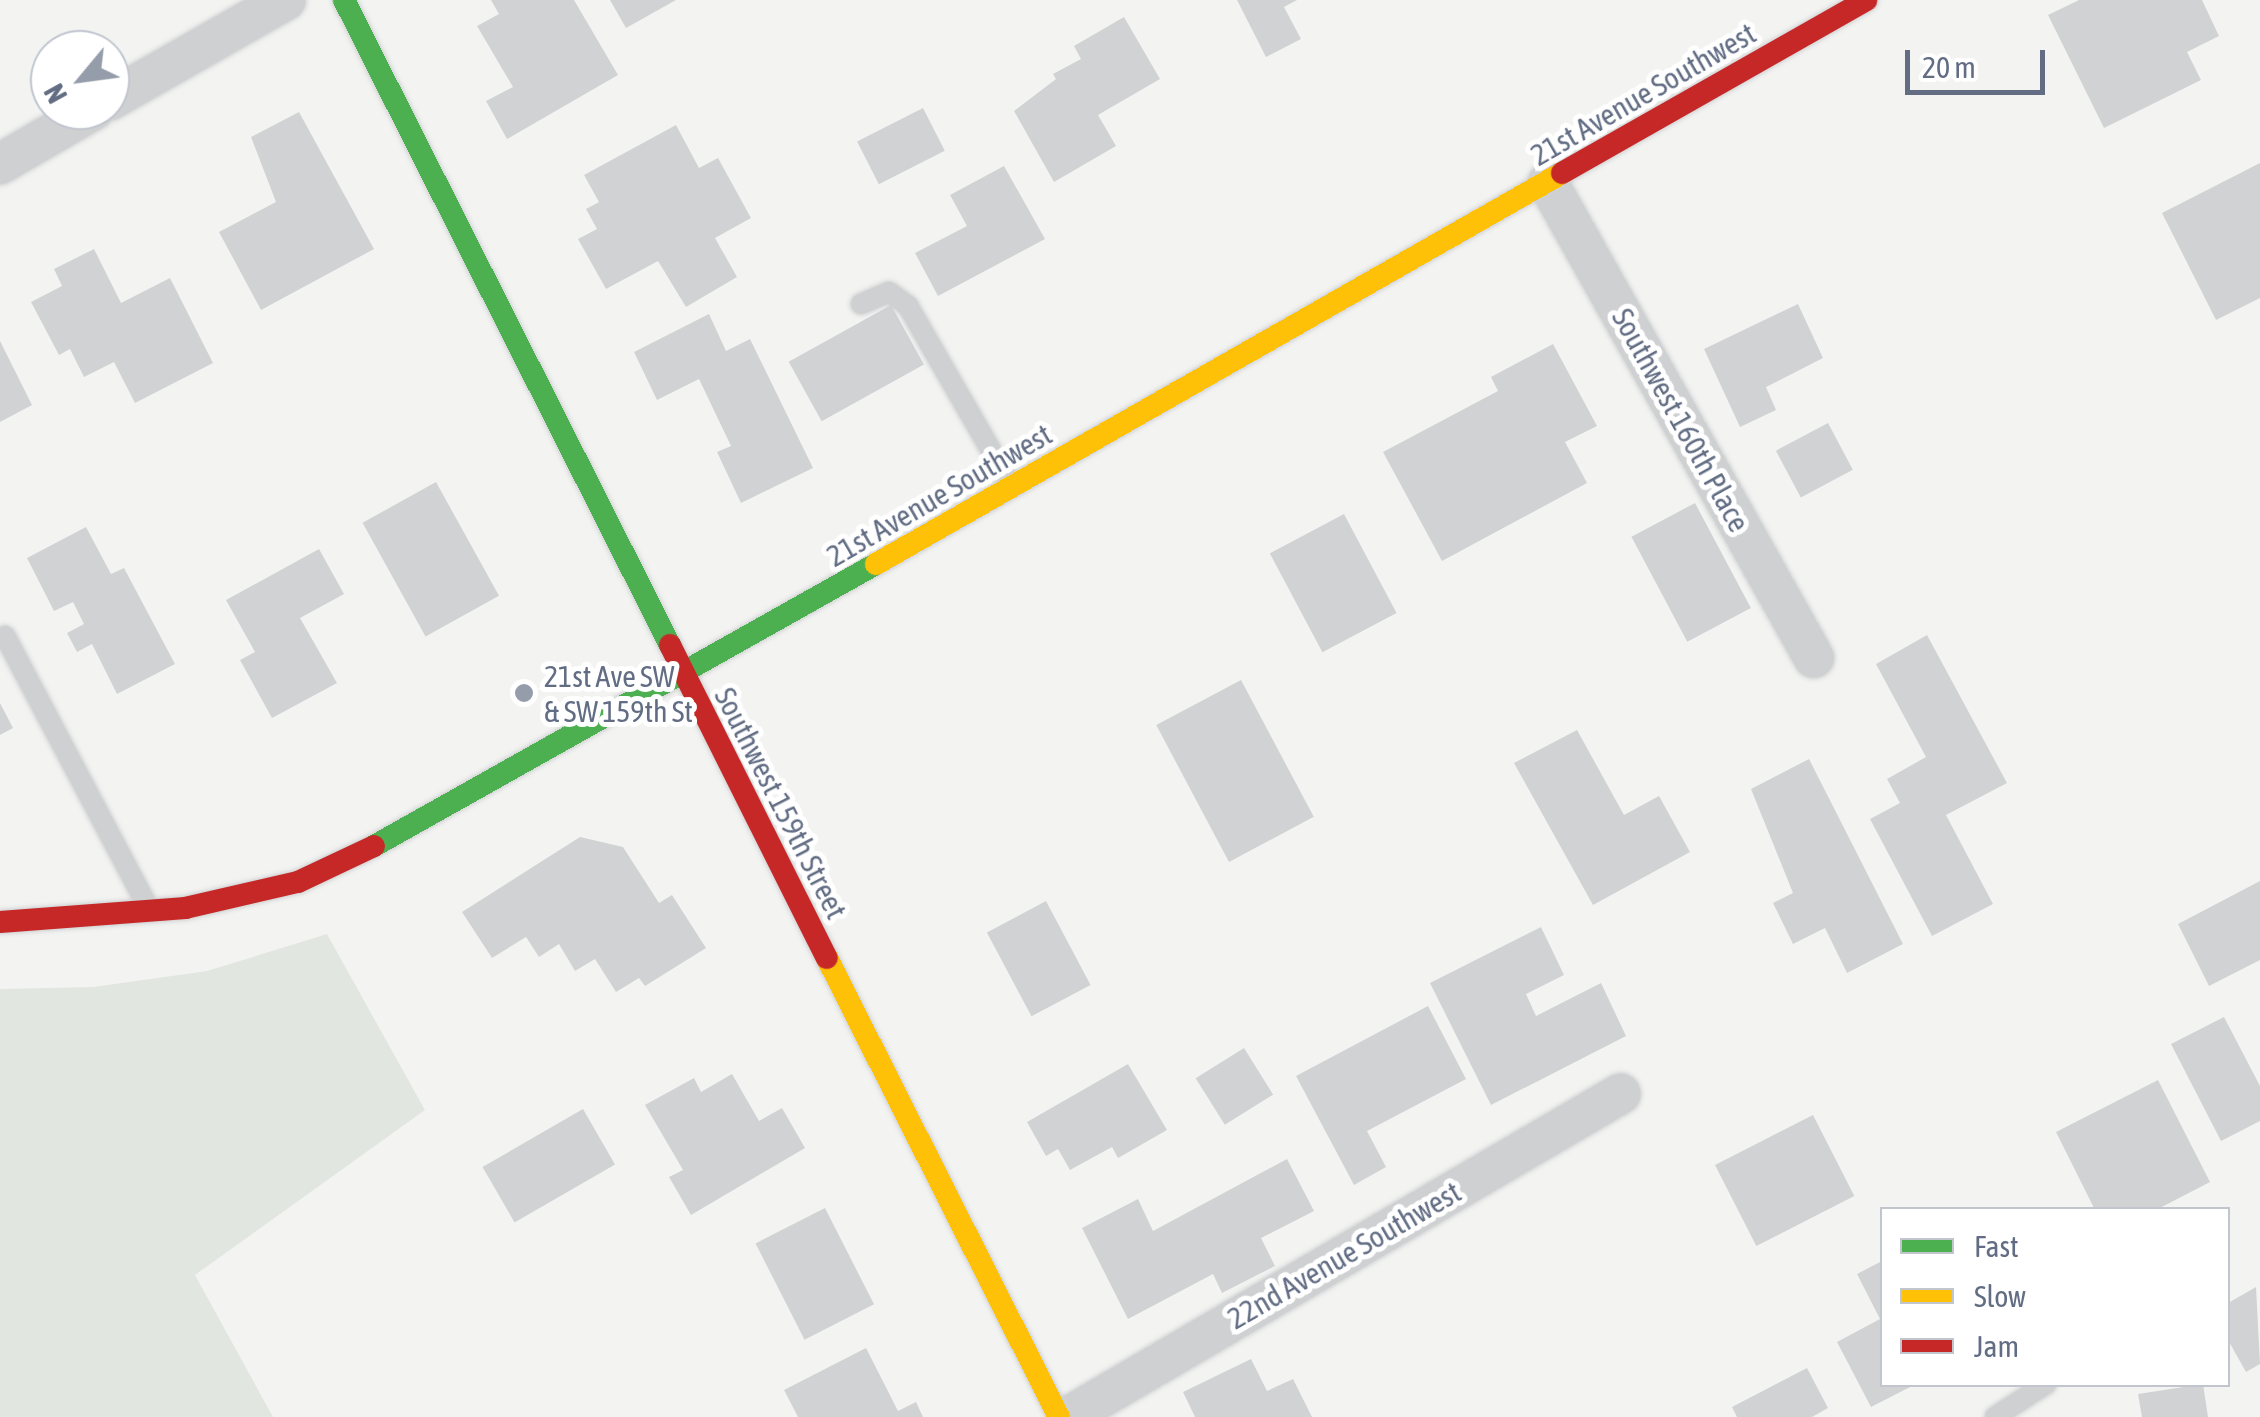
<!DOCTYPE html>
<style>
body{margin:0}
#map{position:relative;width:2260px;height:1417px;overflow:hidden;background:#f3f4f2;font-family:"Asap Condensed",sans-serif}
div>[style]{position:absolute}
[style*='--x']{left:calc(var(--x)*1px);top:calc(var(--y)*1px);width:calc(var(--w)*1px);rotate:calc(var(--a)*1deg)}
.green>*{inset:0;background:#e1e7e0}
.building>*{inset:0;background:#d1d2d3;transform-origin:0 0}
.roads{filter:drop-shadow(0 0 2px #d0d1d2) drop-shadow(0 0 2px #d0d1d2)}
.lane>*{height:20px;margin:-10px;padding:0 10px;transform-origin:10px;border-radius:10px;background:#cfd0d1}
.street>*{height:40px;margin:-20px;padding:0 20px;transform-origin:20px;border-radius:20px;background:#cfd0d1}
.fast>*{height:22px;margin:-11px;padding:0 11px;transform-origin:11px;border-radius:11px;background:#4caf50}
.slow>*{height:22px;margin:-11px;padding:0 11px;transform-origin:11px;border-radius:11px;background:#ffc107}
.jam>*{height:22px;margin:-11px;padding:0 11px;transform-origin:11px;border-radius:11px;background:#c62828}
.dots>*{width:28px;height:28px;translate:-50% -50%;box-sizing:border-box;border:5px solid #fff;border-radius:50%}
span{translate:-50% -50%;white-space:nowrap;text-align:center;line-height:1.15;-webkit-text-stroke:10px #fff;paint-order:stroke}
.street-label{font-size:30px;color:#626d84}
.poi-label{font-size:30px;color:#626d84}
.left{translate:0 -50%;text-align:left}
.legend{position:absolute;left:1880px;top:1207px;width:350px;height:180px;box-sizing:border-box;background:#fff;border:2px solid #c0c5ce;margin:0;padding:12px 18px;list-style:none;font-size:30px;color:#626d84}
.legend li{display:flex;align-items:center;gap:20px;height:50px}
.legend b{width:50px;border:2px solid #c0c5ce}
.north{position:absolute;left:30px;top:30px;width:100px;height:100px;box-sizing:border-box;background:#fff;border:2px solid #c0c5ce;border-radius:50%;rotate:241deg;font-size:28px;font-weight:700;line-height:40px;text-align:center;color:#626d84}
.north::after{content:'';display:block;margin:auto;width:35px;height:45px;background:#959caa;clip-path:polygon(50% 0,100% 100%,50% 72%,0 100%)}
.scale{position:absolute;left:1905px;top:50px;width:140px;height:45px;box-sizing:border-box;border:5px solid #626d84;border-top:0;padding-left:12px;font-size:30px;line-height:35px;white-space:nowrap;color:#626d84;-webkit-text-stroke:8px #fff;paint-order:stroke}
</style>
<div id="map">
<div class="green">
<div style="clip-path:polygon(327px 934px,425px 1110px,195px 1275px,273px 1417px,0 1417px,0 989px,93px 987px,207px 971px)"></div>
</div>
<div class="building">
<div style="clip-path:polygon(491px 0,574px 0,618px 75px,507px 139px,486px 101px,513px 87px,477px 26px,499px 14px)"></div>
<div style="clip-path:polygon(610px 0,676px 0,626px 28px)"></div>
<div style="clip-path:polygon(1237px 0,1297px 0,1284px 7px,1301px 39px,1266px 57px)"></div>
<div style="clip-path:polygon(2079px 0,2202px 0,2219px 36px,2187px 52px,2201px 80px,2104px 128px,2048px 15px)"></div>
<div style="clip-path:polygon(1124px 17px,1160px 79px,1098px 115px,1116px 146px,1054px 182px,1014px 111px,1056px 79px,1053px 74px,1081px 59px,1074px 46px)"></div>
<div style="left:923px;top:108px;width:48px;height:74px;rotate:63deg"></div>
<div style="clip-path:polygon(299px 112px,374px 249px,261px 310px,219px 232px,276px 202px,251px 137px)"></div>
<div style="clip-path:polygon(676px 125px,699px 168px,718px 158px,751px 218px,715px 238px,737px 277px,686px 307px,658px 261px,606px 289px,578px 239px,597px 229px,586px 209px,599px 202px,584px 175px)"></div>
<div style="clip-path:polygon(2260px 163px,2260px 298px,2216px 320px,2162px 213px)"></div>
<div style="clip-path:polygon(1004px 166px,1045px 239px,938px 296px,915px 253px,967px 226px,950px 195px)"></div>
<div style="clip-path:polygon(94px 249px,121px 303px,170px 278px,213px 363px,135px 403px,114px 362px,84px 377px,70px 349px,59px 355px,31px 302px,62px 286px,54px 269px)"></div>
<div style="clip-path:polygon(1798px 304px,1823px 358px,1766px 387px,1776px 410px,1740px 427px,1704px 349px)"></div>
<div style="left:891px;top:305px;width:68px;height:117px;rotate:61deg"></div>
<div style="clip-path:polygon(709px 314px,726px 351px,750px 339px,813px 468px,741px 503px,717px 452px,731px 446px,699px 379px,657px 400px,634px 352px)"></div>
<div style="clip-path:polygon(0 341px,32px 405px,0 422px)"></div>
<div style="clip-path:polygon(1553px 344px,1597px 426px,1565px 442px,1587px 483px,1442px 561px,1383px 452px,1498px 391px,1491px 377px)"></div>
<div style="left:1828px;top:423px;width:53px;height:59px;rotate:62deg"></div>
<div style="left:436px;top:482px;width:130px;height:84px;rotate:61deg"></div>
<div style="left:1695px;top:503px;width:119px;height:72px;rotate:62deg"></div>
<div style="left:1344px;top:514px;width:112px;height:84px;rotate:62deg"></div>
<div style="clip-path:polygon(86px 527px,111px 574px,124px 568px,175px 664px,117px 694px,92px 644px,77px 652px,67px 633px,84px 624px,73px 602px,54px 611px,27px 558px)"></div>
<div style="clip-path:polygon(319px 549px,344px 594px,300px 618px,337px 683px,272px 718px,240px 660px,255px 652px,226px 600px)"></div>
<div style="clip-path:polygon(1927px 635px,2007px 783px,1946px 815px,1993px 904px,1932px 936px,1870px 819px,1900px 803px,1887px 779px,1926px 757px,1876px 664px)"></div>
<div style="left:1241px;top:680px;width:155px;height:96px;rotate:62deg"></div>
<div style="clip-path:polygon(0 703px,13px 728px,0 735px)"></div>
<div style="clip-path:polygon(1577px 730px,1624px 815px,1659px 796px,1690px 852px,1593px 905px,1514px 763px)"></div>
<div style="clip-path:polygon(1809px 759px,1903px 944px,1847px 973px,1825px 928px,1793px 944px,1773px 903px,1793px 893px,1751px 789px)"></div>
<div style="clip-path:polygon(580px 837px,623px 847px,659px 903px,672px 895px,706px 948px,645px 986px,639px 978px,616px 992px,595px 959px,575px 971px,559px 944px,539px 957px,526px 937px,492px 958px,462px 912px)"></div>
<div style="clip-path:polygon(2260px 881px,2260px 960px,2209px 986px,2178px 924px)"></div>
<div style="left:1046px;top:901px;width:95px;height:67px;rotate:62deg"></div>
<div style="clip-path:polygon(1541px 927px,1564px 975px,1526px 994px,1536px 1016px,1601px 983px,1626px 1036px,1491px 1105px,1430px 983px)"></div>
<div style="clip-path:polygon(1428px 1006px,1466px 1079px,1367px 1131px,1386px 1167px,1354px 1185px,1296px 1076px)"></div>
<div style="clip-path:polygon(2224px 1017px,2260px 1086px,2260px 1121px,2221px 1141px,2171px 1044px)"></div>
<div style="left:1244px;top:1048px;width:55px;height:57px;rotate:58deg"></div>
<div style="clip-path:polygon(1128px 1064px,1167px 1130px,1118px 1158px,1112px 1147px,1070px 1170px,1058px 1149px,1046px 1156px,1027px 1122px)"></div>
<div style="clip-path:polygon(732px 1074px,759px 1121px,782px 1108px,805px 1148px,691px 1215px,669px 1177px,683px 1170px,645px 1105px,694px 1078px,701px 1092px)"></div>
<div style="clip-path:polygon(2158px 1080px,2210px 1182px,2156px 1210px,2095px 1210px,2056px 1132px)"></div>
<div style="left:583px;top:1109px;width:64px;height:116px;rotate:60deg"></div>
<div style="left:1813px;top:1115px;width:91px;height:110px;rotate:63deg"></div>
<div style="clip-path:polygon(1287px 1159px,1314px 1211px,1261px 1238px,1275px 1266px,1222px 1293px,1213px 1274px,1128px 1319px,1082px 1228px,1138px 1199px,1153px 1231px)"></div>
<div style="left:825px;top:1208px;width:108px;height:78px;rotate:63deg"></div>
<div style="clip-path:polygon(1882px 1261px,1882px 1384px,1916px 1384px,1871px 1407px,1837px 1342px,1880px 1319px,1857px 1274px)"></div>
<div style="clip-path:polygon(2256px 1287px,2260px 1364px,2246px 1372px,2228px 1340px,2228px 1303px)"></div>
<div style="clip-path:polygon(866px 1348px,898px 1411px,916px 1402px,923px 1417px,798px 1417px,784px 1390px)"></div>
<div style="clip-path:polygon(1251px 1359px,1267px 1391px,1293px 1379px,1312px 1417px,1195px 1417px,1183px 1392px)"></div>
<div style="clip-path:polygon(1807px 1368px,1828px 1408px,1812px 1417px,1737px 1417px,1732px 1407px)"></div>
<div style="clip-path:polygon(2203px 1384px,2208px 1417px,2142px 1417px,2138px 1394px)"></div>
</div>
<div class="roads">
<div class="lane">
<div style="--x:861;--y:304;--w:30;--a:-23"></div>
<div style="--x:889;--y:292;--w:24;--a:36"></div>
<div style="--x:908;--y:306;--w:207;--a:60.1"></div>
<div style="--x:5;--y:636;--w:304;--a:62.2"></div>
<div style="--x:1995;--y:1417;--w:61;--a:-32.9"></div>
</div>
<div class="street">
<div style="--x:110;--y:100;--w:202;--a:-29.7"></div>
<div style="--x:0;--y:164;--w:108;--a:-30.1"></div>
<div style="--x:1548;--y:183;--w:544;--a:60.75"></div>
<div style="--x:1068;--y:1417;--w:640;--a:-30.33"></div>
</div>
<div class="fast">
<div style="--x:344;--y:0;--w:723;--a:63.19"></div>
<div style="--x:374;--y:846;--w:576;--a:-29.33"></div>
</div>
<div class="slow">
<div style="--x:876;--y:564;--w:790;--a:-29.68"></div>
<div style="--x:827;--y:958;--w:514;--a:63.19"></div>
</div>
<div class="jam">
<div style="--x:1562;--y:173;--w:350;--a:-29.6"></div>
<div style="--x:670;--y:645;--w:350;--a:63.4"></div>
<div style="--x:0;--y:922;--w:186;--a:-4.3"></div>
<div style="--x:185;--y:908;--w:116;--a:-13"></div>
<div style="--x:298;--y:882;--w:84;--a:-25.3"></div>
</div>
</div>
<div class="dots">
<div style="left:524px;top:693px;background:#959caa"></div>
</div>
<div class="street-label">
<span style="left:1643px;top:94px;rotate:-30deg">21st Avenue Southwest</span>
<span style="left:1681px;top:420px;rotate:61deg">Southwest 160th Place</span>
<span style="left:939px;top:495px;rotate:-30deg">21st Avenue Southwest</span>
<span style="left:781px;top:803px;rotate:63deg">Southwest 159th Street</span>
<span style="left:1344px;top:1255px;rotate:-30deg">22nd Avenue Southwest</span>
</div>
<div class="poi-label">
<span class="left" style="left:544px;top:693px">21st Ave SW<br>&amp; SW 159th St</span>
</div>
<ul class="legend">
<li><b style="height:12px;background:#4caf50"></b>Fast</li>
<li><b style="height:12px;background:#ffc107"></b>Slow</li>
<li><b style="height:12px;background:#c62828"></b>Jam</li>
</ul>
<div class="north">N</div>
<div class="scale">20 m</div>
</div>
